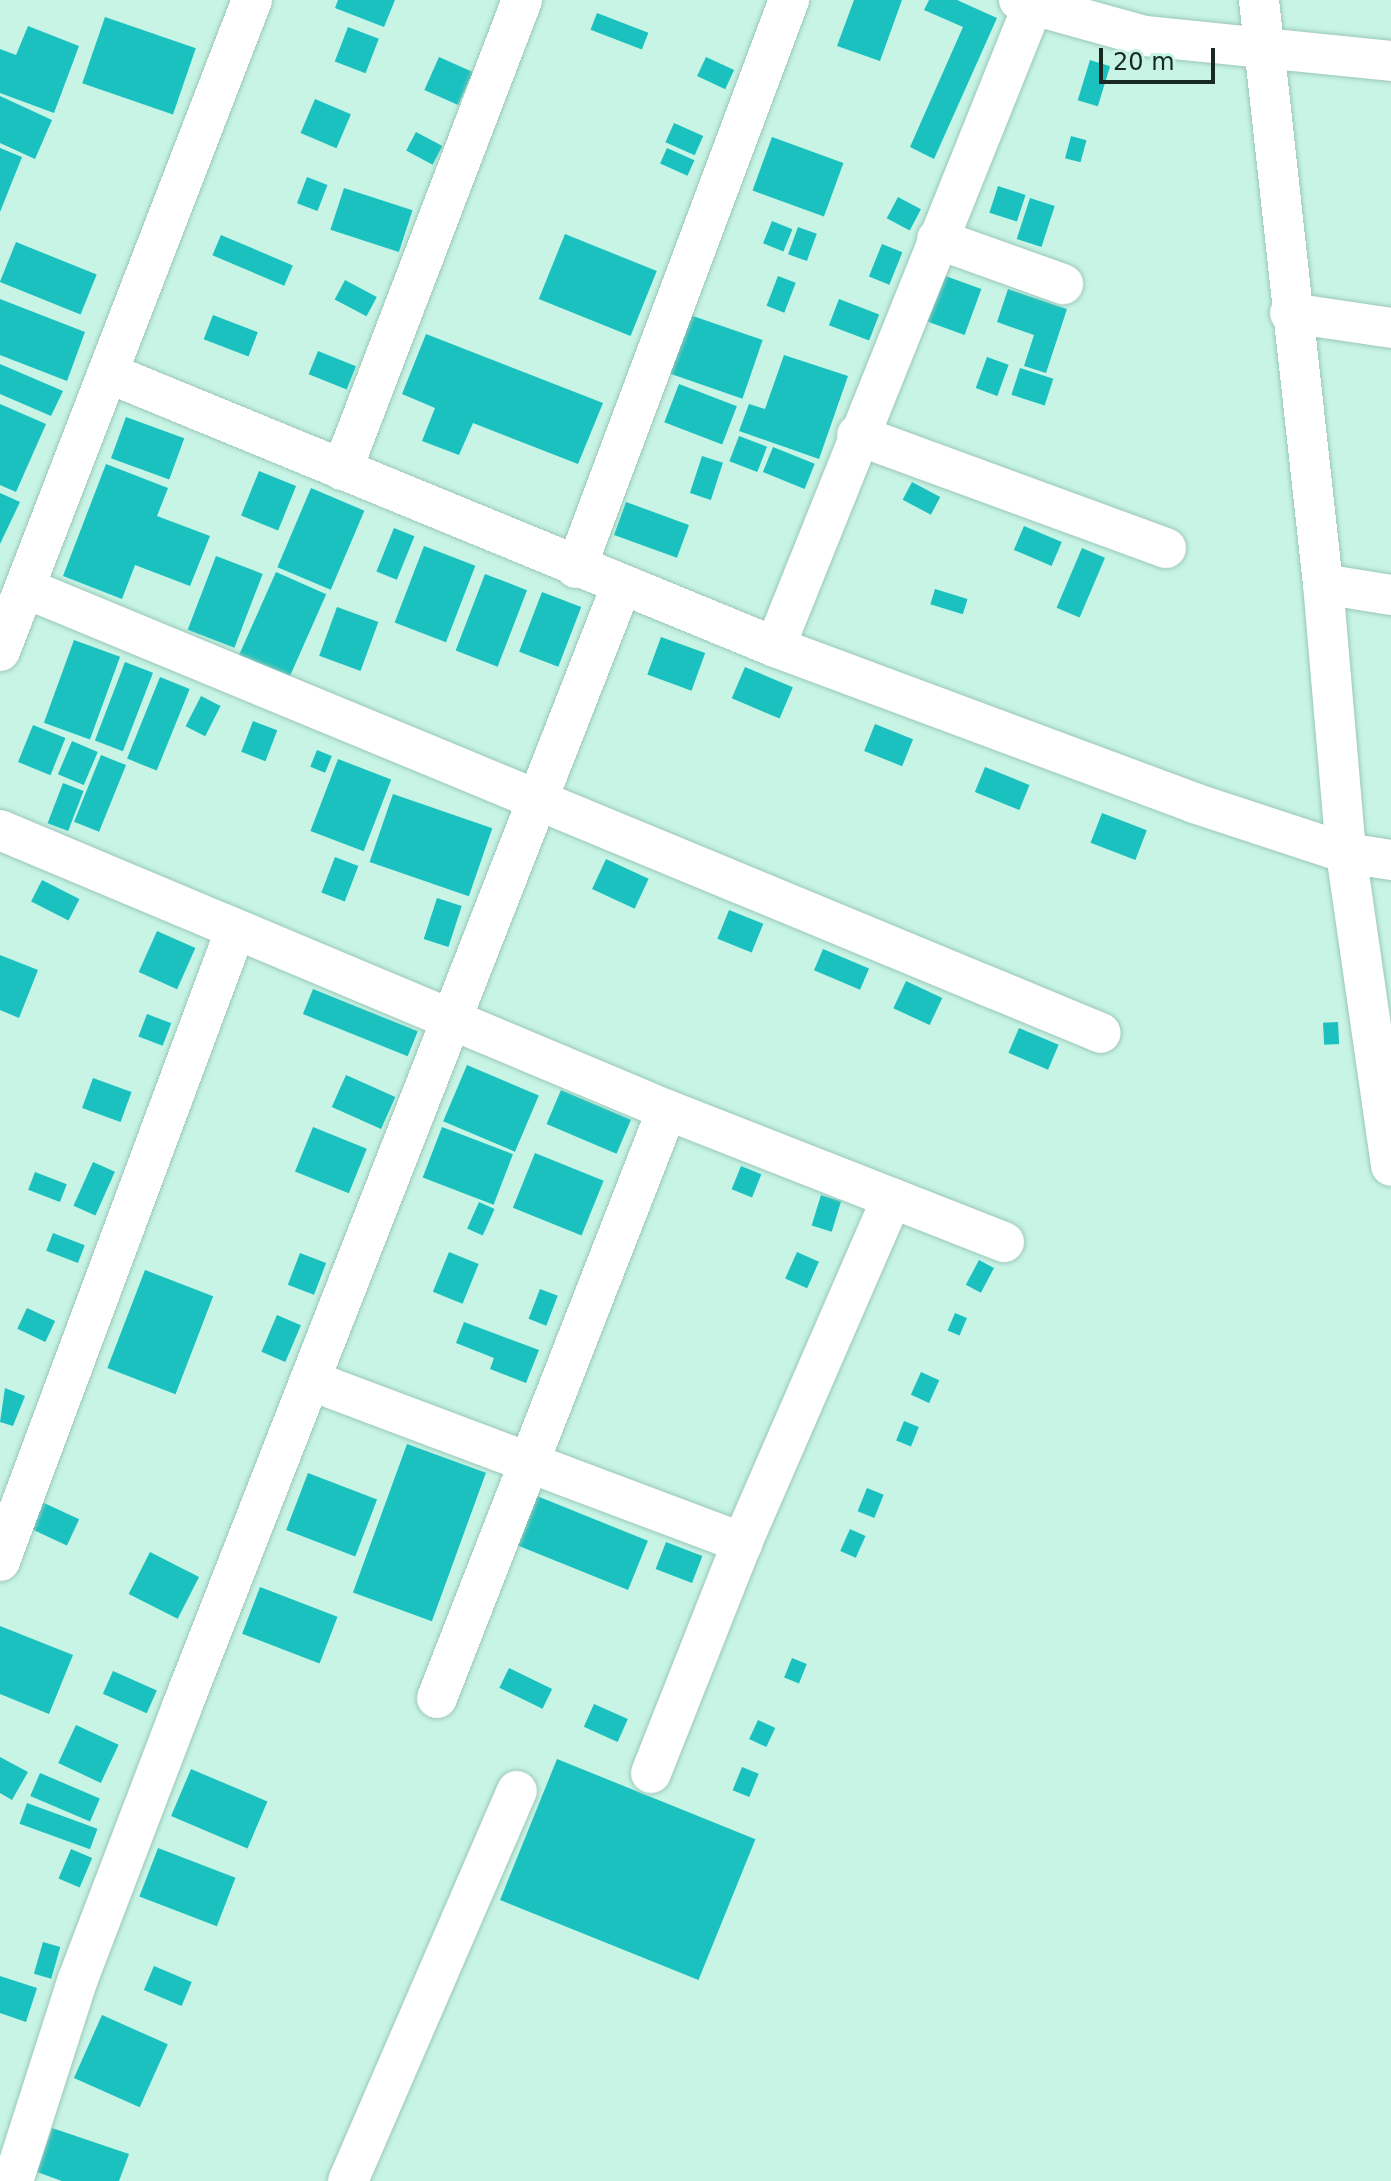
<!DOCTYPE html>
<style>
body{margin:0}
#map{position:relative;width:1391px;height:2181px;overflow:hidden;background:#c7f4e5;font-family:"DejaVu Sans",sans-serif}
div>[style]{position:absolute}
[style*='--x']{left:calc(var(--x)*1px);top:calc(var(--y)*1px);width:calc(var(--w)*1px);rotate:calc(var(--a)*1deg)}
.building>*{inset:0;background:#1bc1bf;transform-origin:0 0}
.roads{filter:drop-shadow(0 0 2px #9bc7b9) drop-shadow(0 0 2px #9bc7b9)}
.minor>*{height:40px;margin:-20px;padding:0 20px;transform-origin:20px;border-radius:20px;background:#fff}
span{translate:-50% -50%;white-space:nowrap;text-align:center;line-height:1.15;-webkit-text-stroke:7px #c7f4e5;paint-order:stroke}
.scale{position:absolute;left:1099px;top:48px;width:116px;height:36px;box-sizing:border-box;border:4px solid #182924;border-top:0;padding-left:10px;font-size:24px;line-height:28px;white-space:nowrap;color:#182924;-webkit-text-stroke:6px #c7f4e5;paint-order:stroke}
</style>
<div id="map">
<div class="building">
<div style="clip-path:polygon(338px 0,395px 0,384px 27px,335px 8px)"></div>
<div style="clip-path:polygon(854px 0,902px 0,880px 61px,837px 46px)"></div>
<div style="clip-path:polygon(929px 0,957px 0,997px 18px,934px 159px,910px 147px,963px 27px,924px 10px)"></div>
<div style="left:597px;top:13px;width:55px;height:18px;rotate:21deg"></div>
<div style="left:105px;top:17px;width:96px;height:70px;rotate:19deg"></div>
<div style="clip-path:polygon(28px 26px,79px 46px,54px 113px,0 93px,0 49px,16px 55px)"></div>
<div style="left:348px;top:27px;width:33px;height:37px;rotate:21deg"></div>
<div style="left:439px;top:57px;width:37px;height:36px;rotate:24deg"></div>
<div style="left:706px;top:57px;width:31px;height:21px;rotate:25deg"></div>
<div style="left:1090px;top:60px;width:21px;height:42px;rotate:17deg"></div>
<div style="clip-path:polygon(0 96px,52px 120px,35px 159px,0 143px)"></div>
<div style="left:315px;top:99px;width:39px;height:37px;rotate:23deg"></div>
<div style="left:674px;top:123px;width:32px;height:21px;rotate:24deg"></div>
<div style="left:416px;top:132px;width:30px;height:21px;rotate:28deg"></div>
<div style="left:1071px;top:136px;width:16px;height:23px;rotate:15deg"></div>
<div style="left:772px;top:137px;width:76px;height:57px;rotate:20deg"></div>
<div style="clip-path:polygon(0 148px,22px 157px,0 212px)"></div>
<div style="left:667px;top:148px;width:30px;height:17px;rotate:24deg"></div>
<div style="left:307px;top:177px;width:22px;height:28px;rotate:21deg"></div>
<div style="left:998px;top:186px;width:29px;height:28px;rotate:18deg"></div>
<div style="left:344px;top:188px;width:72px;height:44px;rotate:18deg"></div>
<div style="left:898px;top:197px;width:26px;height:24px;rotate:28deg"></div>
<div style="left:1030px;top:198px;width:26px;height:43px;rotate:18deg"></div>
<div style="left:772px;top:221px;width:22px;height:24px;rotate:22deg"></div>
<div style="left:798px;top:227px;width:20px;height:29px;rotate:20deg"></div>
<div style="left:565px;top:234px;width:99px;height:70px;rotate:22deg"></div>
<div style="left:221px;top:235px;width:78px;height:22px;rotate:23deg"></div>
<div style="left:16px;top:242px;width:87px;height:43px;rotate:22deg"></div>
<div style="left:882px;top:244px;width:22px;height:35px;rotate:22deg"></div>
<div style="left:940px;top:274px;width:44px;height:49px;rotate:20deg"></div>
<div style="left:778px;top:276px;width:19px;height:32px;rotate:21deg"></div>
<div style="left:345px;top:280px;width:36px;height:22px;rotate:28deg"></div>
<div style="clip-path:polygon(1008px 289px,1067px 309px,1046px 373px,1024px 366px,1034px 335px,997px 322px)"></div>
<div style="clip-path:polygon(0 299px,85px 332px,67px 381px,0 355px)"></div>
<div style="left:839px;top:299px;width:43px;height:28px;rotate:21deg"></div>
<div style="left:687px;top:314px;width:80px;height:62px;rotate:19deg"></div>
<div style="left:213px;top:315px;width:48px;height:26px;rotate:21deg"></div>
<div style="clip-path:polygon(426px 334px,603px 403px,578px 464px,473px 423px,459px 455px,422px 441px,435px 408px,402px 394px)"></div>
<div style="left:318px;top:351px;width:41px;height:25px;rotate:22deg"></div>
<div style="clip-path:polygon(784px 355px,848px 376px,819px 459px,739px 431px,749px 404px,765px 409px)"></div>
<div style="left:987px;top:357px;width:23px;height:33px;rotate:20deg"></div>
<div style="clip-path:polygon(0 364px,63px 391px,51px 416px,0 394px)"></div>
<div style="left:1020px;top:368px;width:35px;height:28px;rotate:18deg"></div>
<div style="left:679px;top:384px;width:62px;height:41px;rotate:21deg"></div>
<div style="clip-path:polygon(0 404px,46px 424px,16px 492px,0 485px)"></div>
<div style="left:126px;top:417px;width:62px;height:44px;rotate:20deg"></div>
<div style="left:739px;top:436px;width:30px;height:27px;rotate:21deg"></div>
<div style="left:773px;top:447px;width:45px;height:27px;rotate:22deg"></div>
<div style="left:702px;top:456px;width:22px;height:39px;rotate:18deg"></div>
<div style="clip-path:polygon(106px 464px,168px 488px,157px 516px,210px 536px,190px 586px,135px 565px,122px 599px,63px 576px)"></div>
<div style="left:259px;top:471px;width:40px;height:48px;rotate:22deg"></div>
<div style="left:912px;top:482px;width:32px;height:20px;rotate:28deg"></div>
<div style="left:311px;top:488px;width:58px;height:86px;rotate:23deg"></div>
<div style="clip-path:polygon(0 493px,20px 502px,0 544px)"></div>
<div style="left:626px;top:502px;width:67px;height:35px;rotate:20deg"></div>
<div style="left:1024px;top:526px;width:41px;height:26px;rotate:23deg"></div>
<div style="left:394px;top:528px;width:22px;height:47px;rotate:22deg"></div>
<div style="left:424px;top:546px;width:55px;height:82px;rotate:21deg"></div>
<div style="left:1082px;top:548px;width:25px;height:65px;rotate:23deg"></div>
<div style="left:216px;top:556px;width:50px;height:79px;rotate:21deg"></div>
<div style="left:276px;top:572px;width:55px;height:92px;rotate:24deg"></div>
<div style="left:485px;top:574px;width:45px;height:82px;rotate:21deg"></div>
<div style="left:935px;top:589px;width:34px;height:16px;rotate:17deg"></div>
<div style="left:542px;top:592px;width:42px;height:64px;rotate:21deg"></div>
<div style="left:337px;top:607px;width:44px;height:52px;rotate:20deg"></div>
<div style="left:661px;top:637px;width:47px;height:40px;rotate:20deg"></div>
<div style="left:74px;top:640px;width:49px;height:88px;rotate:20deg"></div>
<div style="left:125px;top:662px;width:30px;height:84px;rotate:21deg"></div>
<div style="left:745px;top:667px;width:52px;height:34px;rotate:23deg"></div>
<div style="left:160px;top:677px;width:32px;height:88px;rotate:22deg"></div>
<div style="left:201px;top:696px;width:22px;height:34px;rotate:27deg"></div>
<div style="left:253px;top:721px;width:26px;height:33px;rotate:21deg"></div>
<div style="left:875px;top:724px;width:41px;height:29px;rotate:22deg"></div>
<div style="left:33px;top:725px;width:35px;height:40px;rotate:22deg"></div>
<div style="left:72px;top:741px;width:28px;height:36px;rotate:23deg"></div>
<div style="left:317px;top:750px;width:16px;height:18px;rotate:22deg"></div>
<div style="left:101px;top:755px;width:27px;height:72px;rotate:22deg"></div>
<div style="left:338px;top:759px;width:57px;height:77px;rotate:21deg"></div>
<div style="left:985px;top:767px;width:48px;height:27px;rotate:22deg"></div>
<div style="left:63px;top:783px;width:22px;height:43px;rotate:21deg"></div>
<div style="left:393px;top:794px;width:105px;height:72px;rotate:19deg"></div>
<div style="left:1102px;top:813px;width:48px;height:32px;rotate:21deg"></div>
<div style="left:335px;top:857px;width:25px;height:38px;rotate:21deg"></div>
<div style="left:606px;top:859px;width:47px;height:33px;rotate:25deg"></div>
<div style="left:42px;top:880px;width:42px;height:24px;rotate:27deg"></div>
<div style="left:437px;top:898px;width:26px;height:43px;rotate:18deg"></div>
<div style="left:729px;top:910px;width:37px;height:31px;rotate:22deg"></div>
<div style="left:157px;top:931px;width:42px;height:45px;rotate:24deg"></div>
<div style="left:823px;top:949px;width:50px;height:23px;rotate:23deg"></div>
<div style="clip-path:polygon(0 955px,38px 970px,19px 1018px,0 1010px)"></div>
<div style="left:906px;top:981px;width:40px;height:30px;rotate:25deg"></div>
<div style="left:313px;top:989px;width:113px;height:27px;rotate:22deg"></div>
<div style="left:147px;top:1014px;width:26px;height:24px;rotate:21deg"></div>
<div style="left:1338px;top:1022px;width:22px;height:15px;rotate:87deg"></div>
<div style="left:1019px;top:1028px;width:43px;height:27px;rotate:23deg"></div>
<div style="left:467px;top:1065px;width:78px;height:61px;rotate:23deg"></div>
<div style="left:346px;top:1075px;width:54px;height:35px;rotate:24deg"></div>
<div style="left:93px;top:1078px;width:41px;height:32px;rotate:20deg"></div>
<div style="left:561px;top:1090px;width:76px;height:37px;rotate:23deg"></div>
<div style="left:313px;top:1127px;width:58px;height:48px;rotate:22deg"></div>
<div style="left:442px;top:1127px;width:76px;height:54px;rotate:21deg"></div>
<div style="left:535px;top:1153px;width:74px;height:59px;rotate:22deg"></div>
<div style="left:93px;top:1162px;width:24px;height:48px;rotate:24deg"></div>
<div style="left:741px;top:1166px;width:22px;height:25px;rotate:22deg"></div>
<div style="left:35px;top:1172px;width:34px;height:19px;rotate:21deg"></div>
<div style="left:821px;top:1195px;width:21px;height:32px;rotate:17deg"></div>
<div style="left:479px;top:1202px;width:17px;height:29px;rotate:24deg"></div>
<div style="left:53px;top:1233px;width:34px;height:19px;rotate:21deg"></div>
<div style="left:449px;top:1252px;width:32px;height:43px;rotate:22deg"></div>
<div style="left:797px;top:1252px;width:24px;height:29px;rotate:24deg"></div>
<div style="left:300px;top:1253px;width:28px;height:34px;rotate:21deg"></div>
<div style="left:979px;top:1260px;width:17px;height:28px;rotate:28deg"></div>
<div style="left:145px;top:1270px;width:73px;height:105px;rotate:21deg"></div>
<div style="left:540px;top:1289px;width:19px;height:32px;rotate:21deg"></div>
<div style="left:27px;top:1308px;width:31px;height:23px;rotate:25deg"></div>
<div style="left:955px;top:1313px;width:13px;height:19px;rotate:23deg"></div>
<div style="left:277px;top:1315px;width:26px;height:40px;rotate:23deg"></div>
<div style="clip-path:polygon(464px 1322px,539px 1350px,526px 1383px,490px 1369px,494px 1358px,456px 1343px)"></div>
<div style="left:921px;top:1372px;width:20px;height:25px;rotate:24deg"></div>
<div style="clip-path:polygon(5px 1388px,25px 1396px,13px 1426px,0 1422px)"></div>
<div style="left:904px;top:1421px;width:16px;height:21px;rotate:22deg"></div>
<div style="left:407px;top:1444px;width:84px;height:158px;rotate:20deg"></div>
<div style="left:308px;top:1473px;width:74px;height:61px;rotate:21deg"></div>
<div style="left:867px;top:1488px;width:18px;height:25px;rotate:22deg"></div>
<div style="left:532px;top:1494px;width:125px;height:53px;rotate:22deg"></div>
<div style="left:42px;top:1502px;width:41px;height:29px;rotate:25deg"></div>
<div style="left:850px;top:1529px;width:17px;height:24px;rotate:24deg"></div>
<div style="left:666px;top:1542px;width:39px;height:29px;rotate:21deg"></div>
<div style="left:150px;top:1552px;width:55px;height:47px;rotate:27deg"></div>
<div style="left:260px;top:1587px;width:83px;height:50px;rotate:21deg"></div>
<div style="clip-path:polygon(0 1626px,73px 1655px,49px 1714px,0 1694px)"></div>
<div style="left:792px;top:1658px;width:16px;height:21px;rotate:22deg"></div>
<div style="left:509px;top:1668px;width:48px;height:22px;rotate:26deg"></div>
<div style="left:113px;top:1671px;width:48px;height:25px;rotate:24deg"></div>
<div style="left:594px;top:1704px;width:37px;height:25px;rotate:24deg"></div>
<div style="left:758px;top:1720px;width:19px;height:21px;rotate:25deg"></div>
<div style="left:76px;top:1725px;width:47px;height:42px;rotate:25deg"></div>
<div style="clip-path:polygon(0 1757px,28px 1772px,12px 1800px,0 1793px)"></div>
<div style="left:557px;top:1759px;width:214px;height:152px;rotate:22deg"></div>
<div style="left:742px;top:1767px;width:18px;height:25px;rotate:22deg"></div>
<div style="left:191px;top:1769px;width:83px;height:51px;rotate:23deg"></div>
<div style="left:40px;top:1773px;width:65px;height:25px;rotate:23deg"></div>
<div style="left:27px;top:1803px;width:75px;height:22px;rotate:20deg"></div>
<div style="left:158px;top:1848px;width:83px;height:52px;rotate:21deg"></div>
<div style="left:71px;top:1849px;width:23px;height:32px;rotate:23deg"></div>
<div style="left:43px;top:1942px;width:18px;height:33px;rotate:16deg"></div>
<div style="left:154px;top:1966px;width:41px;height:26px;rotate:23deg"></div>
<div style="clip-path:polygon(0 1976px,37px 1988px,26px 2022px,0 2013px)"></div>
<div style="left:102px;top:2015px;width:72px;height:69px;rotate:24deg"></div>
<div style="clip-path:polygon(52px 2128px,129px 2154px,119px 2181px,62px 2181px,37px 2172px)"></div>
</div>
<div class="roads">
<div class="minor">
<div style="--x:1259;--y:0;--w:587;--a:83.75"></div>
<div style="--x:1323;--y:584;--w:270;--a:85.1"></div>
<div style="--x:1346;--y:853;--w:316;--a:81.8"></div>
<div style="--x:1033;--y:5;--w:116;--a:15.5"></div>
<div style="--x:1145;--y:36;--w:247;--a:5.8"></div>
<div style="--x:937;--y:239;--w:134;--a:19.7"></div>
<div style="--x:1290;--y:313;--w:102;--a:8.4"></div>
<div style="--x:108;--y:373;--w:721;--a:22.33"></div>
<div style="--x:775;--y:647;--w:447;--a:20.4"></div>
<div style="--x:1194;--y:803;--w:160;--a:18.2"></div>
<div style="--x:1346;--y:853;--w:46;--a:8.8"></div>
<div style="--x:857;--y:435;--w:329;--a:20.1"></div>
<div style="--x:342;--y:470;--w:503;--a:-69.04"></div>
<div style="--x:576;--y:568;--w:607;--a:-69.44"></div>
<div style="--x:1323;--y:584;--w:69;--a:9.2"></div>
<div style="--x:25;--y:588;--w:1164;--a:22.47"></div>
<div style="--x:775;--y:647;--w:692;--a:-68.11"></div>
<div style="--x:1033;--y:5;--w:15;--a:-160"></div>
<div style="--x:0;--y:651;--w:698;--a:-68.84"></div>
<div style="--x:0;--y:830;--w:723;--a:22.77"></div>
<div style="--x:667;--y:1110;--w:362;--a:21.4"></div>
<div style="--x:312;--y:1381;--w:460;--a:20.6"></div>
<div style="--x:0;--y:1561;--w:672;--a:-69.54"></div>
<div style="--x:437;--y:1698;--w:631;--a:-68.64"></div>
<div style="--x:651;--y:1773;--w:247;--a:-68.4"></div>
<div style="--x:742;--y:1543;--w:376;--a:-66.5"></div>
<div style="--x:13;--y:2181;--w:212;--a:-72.2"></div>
<div style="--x:78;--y:1979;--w:289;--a:-69.1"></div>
<div style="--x:181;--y:1709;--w:1205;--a:-68.59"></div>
<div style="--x:348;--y:2181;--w:425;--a:-66.6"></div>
</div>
</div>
<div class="scale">20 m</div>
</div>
